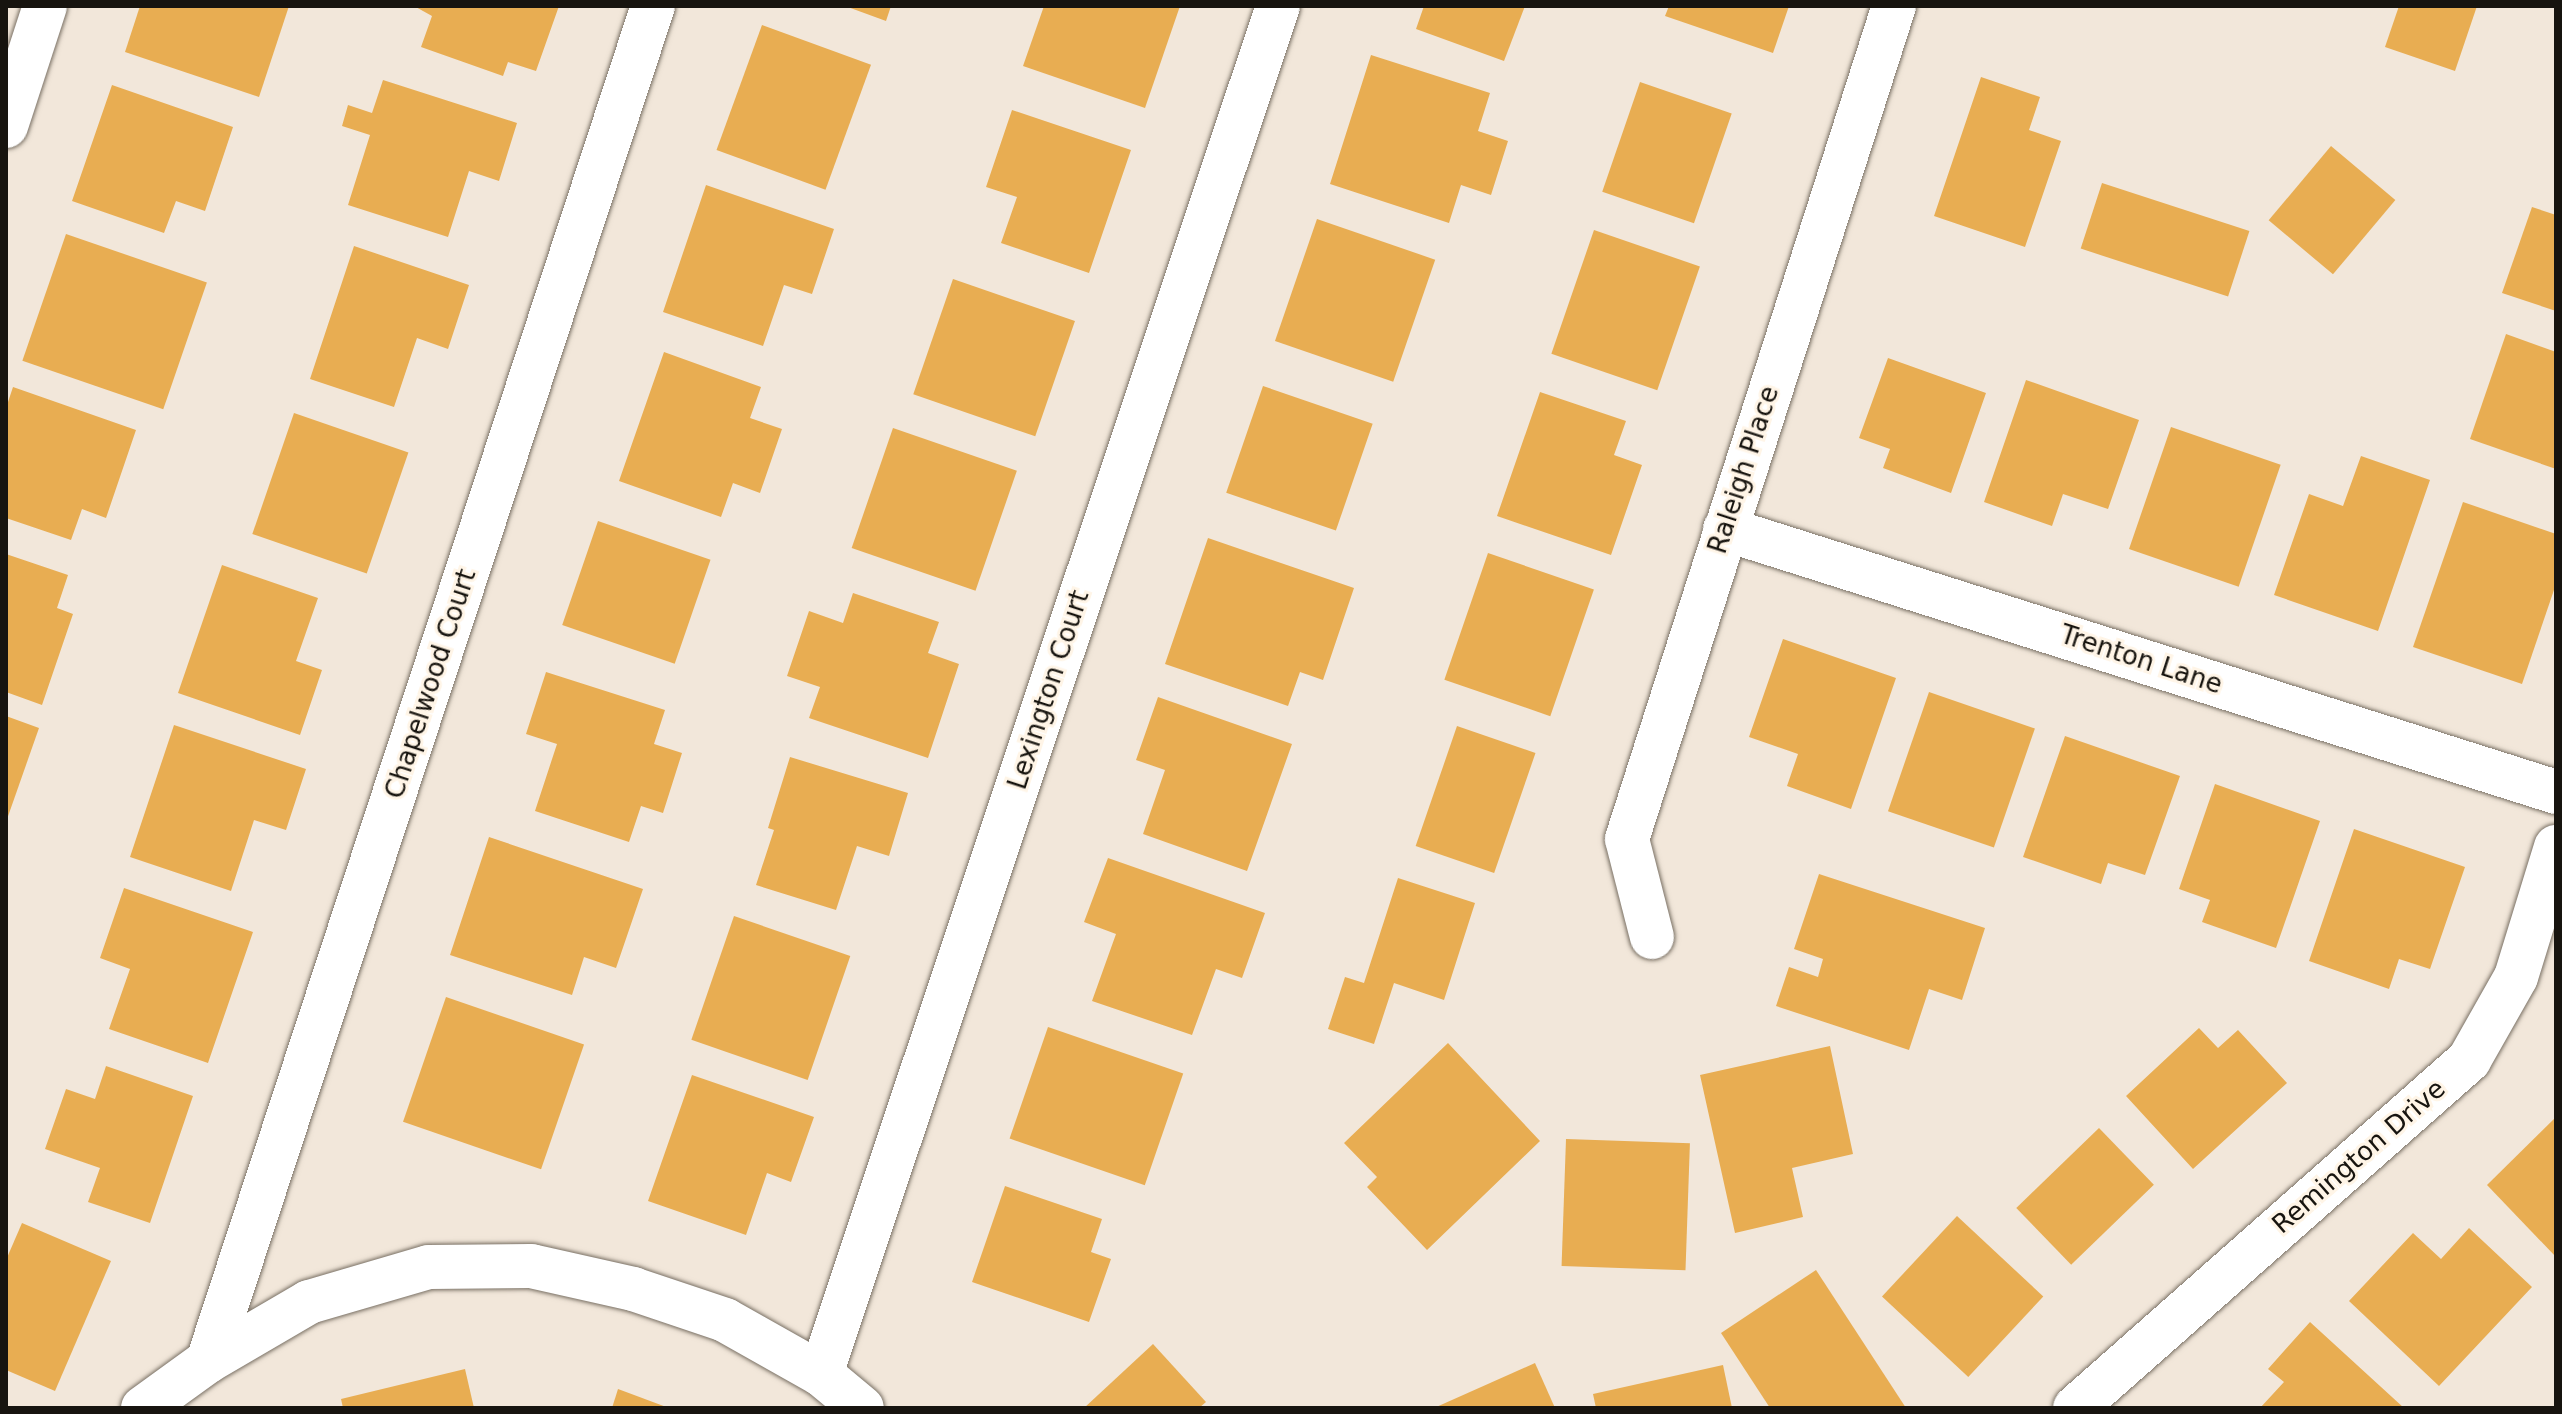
<!DOCTYPE html>
<style>
body{margin:0}
#map{position:relative;width:2562px;height:1414px;overflow:hidden;background:#f2e7da;font-family:"DejaVu Sans",sans-serif}
div>[style]{position:absolute}
[style*='--x']{left:calc(var(--x)*1px);top:calc(var(--y)*1px);width:calc(var(--w)*1px);rotate:calc(var(--a)*1deg)}
.building>*{inset:0;background:#e8ad52;transform-origin:0 0}
.roads{filter:drop-shadow(0 0 2px #797064) drop-shadow(0 0 2px #797064)}
.minor>*{height:44px;margin:-22px;padding:0 22px;transform-origin:22px;border-radius:22px;background:#fff}
span{translate:-50% -50%;white-space:nowrap;text-align:center;line-height:1.15;-webkit-text-stroke:6px #fff5e7;paint-order:stroke}
.street-label{font-size:26px;color:#17140f}
.frame{position:absolute;inset:0;border:8px solid #17140f;pointer-events:none}
</style>
<div id="map">
<div class="building">
<div style="clip-path:polygon(140px 6px,289px 6px,259px 97px,125px 52px)"></div>
<div style="clip-path:polygon(414px 6px,559px 6px,536px 71px,508px 62px,503px 76px,421px 47px,432px 16px)"></div>
<div style="clip-path:polygon(845px 6px,891px 6px,886px 21px)"></div>
<div style="clip-path:polygon(1044px 6px,1180px 6px,1145px 108px,1023px 66px)"></div>
<div style="clip-path:polygon(1424px 6px,1525px 6px,1504px 61px,1416px 29px)"></div>
<div style="clip-path:polygon(1669px 6px,1789px 6px,1773px 53px,1665px 16px)"></div>
<div style="clip-path:polygon(2399px 6px,2477px 6px,2455px 71px,2385px 47px)"></div>
<div style="left:762px;top:25px;width:116px;height:133px;rotate:20deg"></div>
<div style="clip-path:polygon(1371px 55px,1490px 93px,1478px 131px,1508px 141px,1491px 195px,1461px 185px,1449px 223px,1330px 184px)"></div>
<div style="clip-path:polygon(1981px 77px,2040px 97px,2029px 130px,2061px 141px,2025px 247px,1934px 216px)"></div>
<div style="clip-path:polygon(383px 80px,517px 123px,499px 181px,469px 171px,448px 237px,348px 205px,370px 135px,342px 126px,348px 105px,372px 113px)"></div>
<div style="left:1640px;top:82px;width:97px;height:116px;rotate:19deg"></div>
<div style="clip-path:polygon(112px 85px,233px 127px,205px 211px,176px 201px,164px 233px,72px 201px)"></div>
<div style="clip-path:polygon(1012px 110px,1131px 150px,1089px 273px,1001px 243px,1017px 197px,986px 187px)"></div>
<div style="left:2331px;top:146px;width:84px;height:97px;rotate:40deg"></div>
<div style="left:2102px;top:183px;width:155px;height:69px;rotate:18deg"></div>
<div style="clip-path:polygon(706px 185px,834px 229px,812px 294px,784px 285px,763px 346px,663px 312px)"></div>
<div style="clip-path:polygon(2532px 207px,2556px 215px,2556px 311px,2502px 293px)"></div>
<div style="left:1317px;top:219px;width:125px;height:129px;rotate:19deg"></div>
<div style="left:1594px;top:230px;width:112px;height:131px;rotate:19deg"></div>
<div style="left:66px;top:234px;width:149px;height:134px;rotate:19deg"></div>
<div style="clip-path:polygon(354px 246px,469px 285px,448px 349px,417px 338px,394px 407px,310px 379px)"></div>
<div style="left:953px;top:279px;width:129px;height:122px;rotate:19deg"></div>
<div style="clip-path:polygon(2506px 334px,2556px 352px,2556px 469px,2470px 439px)"></div>
<div style="clip-path:polygon(664px 352px,761px 387px,750px 418px,782px 429px,760px 493px,733px 483px,721px 517px,619px 481px)"></div>
<div style="clip-path:polygon(1888px 358px,1986px 393px,1951px 493px,1883px 468px,1890px 449px,1859px 438px)"></div>
<div style="clip-path:polygon(2026px 380px,2139px 420px,2108px 509px,2063px 494px,2052px 526px,1984px 502px)"></div>
<div style="left:1263px;top:386px;width:116px;height:113px;rotate:19deg"></div>
<div style="clip-path:polygon(13px 387px,136px 430px,106px 518px,82px 509px,71px 540px,6px 518px,6px 408px)"></div>
<div style="clip-path:polygon(1540px 392px,1626px 421px,1614px 455px,1642px 465px,1611px 555px,1497px 516px)"></div>
<div style="left:294px;top:413px;width:121px;height:128px;rotate:19deg"></div>
<div style="left:2171px;top:427px;width:116px;height:129px;rotate:19deg"></div>
<div style="left:893px;top:428px;width:131px;height:127px;rotate:19deg"></div>
<div style="clip-path:polygon(2361px 456px,2430px 480px,2378px 631px,2274px 595px,2309px 494px,2343px 506px)"></div>
<div style="clip-path:polygon(2463px 502px,2556px 534px,2556px 584px,2522px 684px,2413px 647px)"></div>
<div style="left:598px;top:521px;width:119px;height:110px;rotate:19deg"></div>
<div style="clip-path:polygon(1208px 538px,1354px 588px,1323px 680px,1300px 672px,1288px 706px,1165px 664px)"></div>
<div style="left:1488px;top:553px;width:112px;height:134px;rotate:19deg"></div>
<div style="clip-path:polygon(6px 554px,68px 575px,57px 608px,73px 614px,42px 705px,6px 692px)"></div>
<div style="clip-path:polygon(222px 565px,318px 598px,296px 661px,322px 670px,300px 735px,178px 693px)"></div>
<div style="clip-path:polygon(853px 593px,939px 622px,928px 653px,959px 664px,928px 758px,809px 718px,820px 687px,787px 676px,809px 611px,843px 623px)"></div>
<div style="clip-path:polygon(1783px 639px,1896px 678px,1851px 809px,1787px 786px,1798px 754px,1749px 737px)"></div>
<div style="clip-path:polygon(546px 672px,665px 710px,654px 744px,682px 753px,663px 813px,641px 806px,629px 842px,535px 811px,557px 744px,526px 734px)"></div>
<div style="left:1929px;top:692px;width:112px;height:126px;rotate:19deg"></div>
<div style="clip-path:polygon(1158px 697px,1292px 744px,1247px 871px,1143px 834px,1165px 770px,1136px 760px)"></div>
<div style="clip-path:polygon(6px 716px,39px 728px,6px 822px)"></div>
<div style="clip-path:polygon(174px 725px,306px 769px,286px 830px,254px 820px,231px 891px,130px 857px)"></div>
<div style="left:1457px;top:726px;width:83px;height:127px;rotate:19deg"></div>
<div style="clip-path:polygon(2065px 736px,2180px 776px,2145px 875px,2108px 863px,2101px 884px,2023px 857px)"></div>
<div style="clip-path:polygon(790px 757px,908px 793px,889px 856px,857px 846px,836px 910px,756px 885px,774px 830px,768px 828px)"></div>
<div style="clip-path:polygon(2215px 784px,2320px 821px,2276px 948px,2202px 922px,2210px 900px,2179px 889px)"></div>
<div style="clip-path:polygon(2354px 829px,2465px 867px,2430px 969px,2399px 959px,2389px 989px,2309px 961px)"></div>
<div style="clip-path:polygon(489px 837px,643px 889px,616px 968px,584px 957px,572px 995px,450px 955px)"></div>
<div style="clip-path:polygon(1108px 858px,1265px 913px,1242px 978px,1216px 969px,1192px 1035px,1092px 1001px,1116px 934px,1084px 922px)"></div>
<div style="clip-path:polygon(1819px 874px,1985px 928px,1962px 1000px,1929px 989px,1909px 1050px,1776px 1006px,1789px 967px,1818px 977px,1823px 959px,1794px 949px)"></div>
<div style="clip-path:polygon(1398px 878px,1475px 903px,1444px 1000px,1394px 983px,1374px 1044px,1328px 1029px,1345px 977px,1364px 983px)"></div>
<div style="clip-path:polygon(124px 888px,253px 932px,208px 1063px,109px 1029px,130px 969px,100px 958px)"></div>
<div style="left:734px;top:916px;width:123px;height:131px;rotate:19deg"></div>
<div style="left:446px;top:997px;width:146px;height:132px;rotate:19deg"></div>
<div style="left:1048px;top:1027px;width:143px;height:118px;rotate:19deg"></div>
<div style="clip-path:polygon(2199px 1028px,2218px 1048px,2238px 1030px,2287px 1083px,2193px 1169px,2126px 1096px)"></div>
<div style="clip-path:polygon(1448px 1043px,1540px 1141px,1427px 1250px,1367px 1187px,1377px 1177px,1344px 1143px)"></div>
<div style="clip-path:polygon(1830px 1046px,1853px 1154px,1792px 1168px,1803px 1217px,1735px 1233px,1700px 1075px)"></div>
<div style="clip-path:polygon(106px 1066px,193px 1096px,150px 1223px,88px 1202px,100px 1168px,45px 1149px,66px 1089px,95px 1099px)"></div>
<div style="clip-path:polygon(692px 1075px,814px 1117px,791px 1182px,767px 1173px,746px 1235px,648px 1201px)"></div>
<div style="clip-path:polygon(2556px 1117px,2556px 1257px,2487px 1185px)"></div>
<div style="left:2099px;top:1128px;width:79px;height:115px;rotate:46deg"></div>
<div style="left:1566px;top:1139px;width:124px;height:127px;rotate:2deg"></div>
<div style="clip-path:polygon(1005px 1186px,1102px 1219px,1091px 1252px,1111px 1259px,1089px 1322px,972px 1282px)"></div>
<div style="left:1957px;top:1216px;width:118px;height:110px;rotate:43deg"></div>
<div style="clip-path:polygon(22px 1223px,111px 1261px,55px 1391px,6px 1370px,6px 1260px)"></div>
<div style="clip-path:polygon(2469px 1228px,2532px 1287px,2439px 1386px,2349px 1301px,2413px 1233px,2441px 1259px)"></div>
<div style="clip-path:polygon(1816px 1270px,1906px 1408px,1770px 1408px,1721px 1333px)"></div>
<div style="clip-path:polygon(2310px 1322px,2404px 1408px,2260px 1408px,2284px 1382px,2268px 1369px)"></div>
<div style="clip-path:polygon(1153px 1344px,1206px 1402px,1199px 1408px,1084px 1408px)"></div>
<div style="clip-path:polygon(1535px 1363px,1555px 1408px,1434px 1408px)"></div>
<div style="clip-path:polygon(1723px 1365px,1732px 1408px,1596px 1408px,1593px 1394px)"></div>
<div style="clip-path:polygon(465px 1369px,474px 1408px,343px 1408px,341px 1399px)"></div>
<div style="clip-path:polygon(618px 1389px,669px 1408px,612px 1408px)"></div>
</div>
<div class="roads">
<div class="minor">
<div style="--x:6;--y:126;--w:126;--a:-72"></div>
<div style="--x:1725;--y:529;--w:872;--a:17.56"></div>
<div style="--x:1652;--y:937;--w:101;--a:-104.3"></div>
<div style="--x:1627;--y:839;--w:875;--a:-72.23"></div>
<div style="--x:208;--y:1361;--w:1426;--a:-71.82"></div>
<div style="--x:821;--y:1374;--w:1442;--a:-71.53"></div>
<div style="--x:143;--y:1408;--w:80;--a:-35.9"></div>
<div style="--x:208;--y:1361;--w:117;--a:-30.3"></div>
<div style="--x:309;--y:1302;--w:125;--a:-16.3"></div>
<div style="--x:429;--y:1267;--w:102;--a:-0.6"></div>
<div style="--x:531;--y:1266;--w:105;--a:12.7"></div>
<div style="--x:633;--y:1289;--w:97;--a:18.6"></div>
<div style="--x:725;--y:1320;--w:110;--a:29.4"></div>
<div style="--x:821;--y:1374;--w:53;--a:39.7"></div>
<div style="--x:2075;--y:1408;--w:526;--a:-41.45"></div>
<div style="--x:2469;--y:1060;--w:95;--a:-60.5"></div>
<div style="--x:2516;--y:977;--w:136;--a:-72.9"></div>
</div>
</div>
<div class="street-label">
<span style="left:1744px;top:470px;rotate:-72deg">Raleigh Place</span>
<span style="left:2141px;top:660px;rotate:18deg">Trenton Lane</span>
<span style="left:431px;top:684px;rotate:-72deg">Chapelwood Court</span>
<span style="left:1049px;top:690px;rotate:-72deg">Lexington Court</span>
<span style="left:2359px;top:1157px;rotate:-41deg">Remington Drive</span>
</div>
<div class="frame"></div>
</div>
